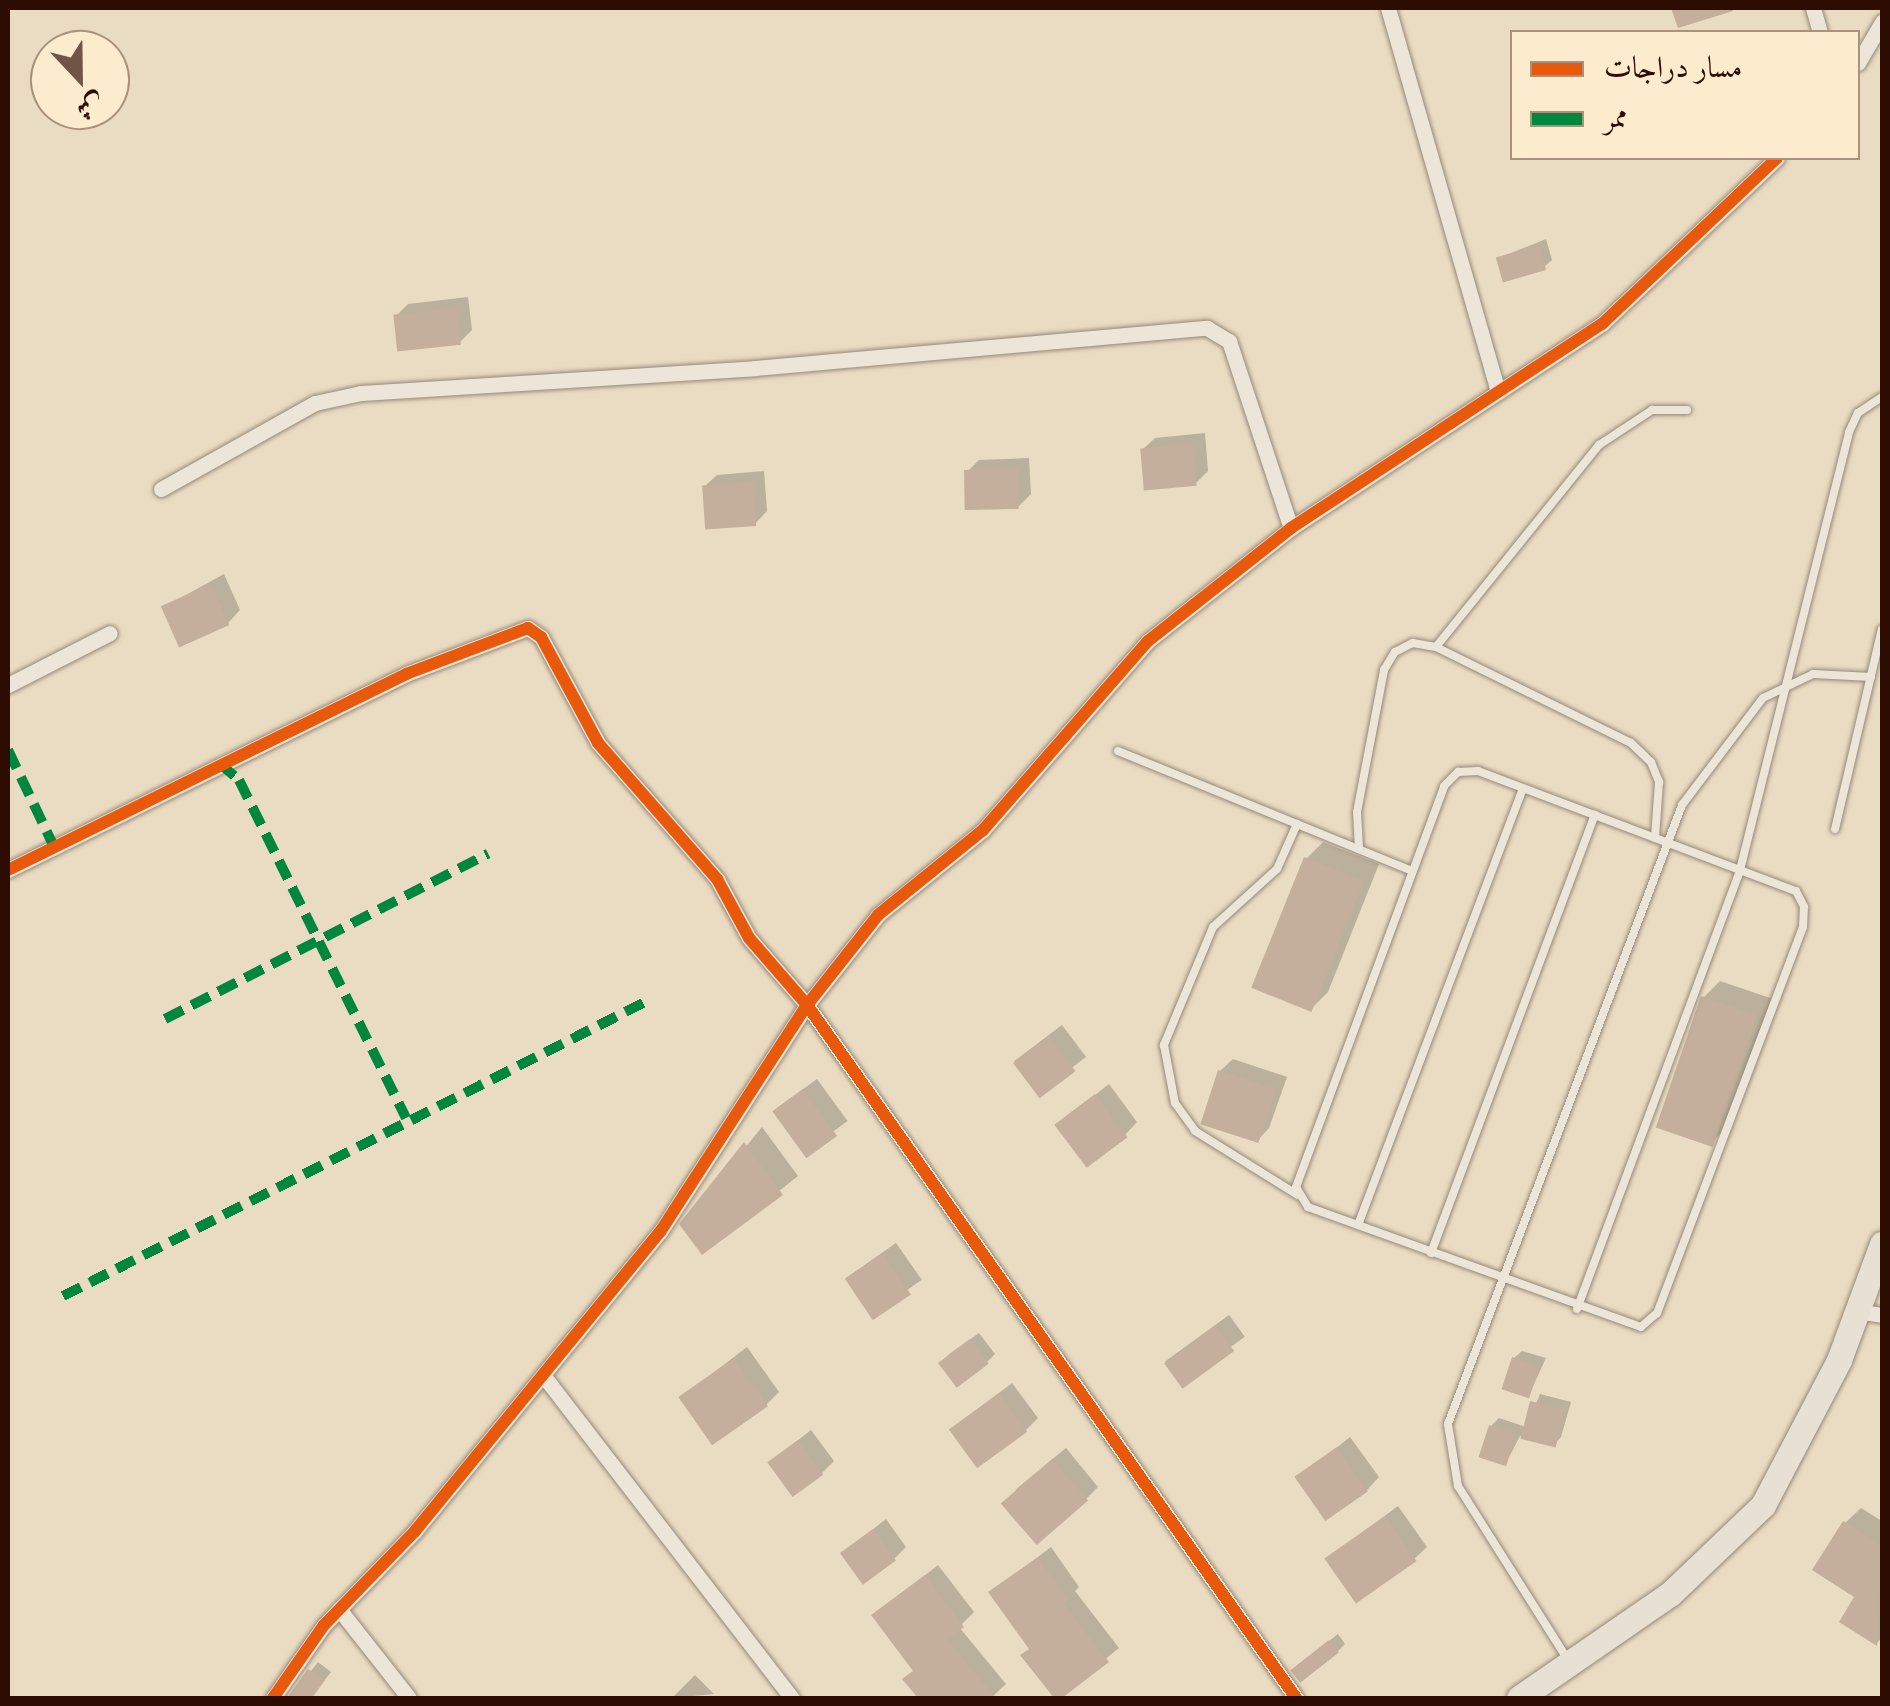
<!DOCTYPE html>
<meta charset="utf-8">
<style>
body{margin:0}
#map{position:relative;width:1890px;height:1706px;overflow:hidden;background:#eadcc2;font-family:"Libre Bodoni",Amiri,serif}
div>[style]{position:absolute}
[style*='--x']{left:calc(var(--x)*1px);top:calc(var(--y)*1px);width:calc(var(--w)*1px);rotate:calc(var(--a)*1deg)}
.shadow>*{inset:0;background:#0003;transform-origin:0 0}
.building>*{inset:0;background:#c3af9c;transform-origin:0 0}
.roads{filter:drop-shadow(0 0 2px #958979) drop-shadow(0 0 2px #958979)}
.service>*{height:8px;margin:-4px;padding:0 4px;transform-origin:4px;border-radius:4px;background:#ede5d8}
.minor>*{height:15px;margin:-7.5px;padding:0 7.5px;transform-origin:7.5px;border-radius:7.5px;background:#ede5d8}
.trunk>*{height:25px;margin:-12.5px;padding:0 12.5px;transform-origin:12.5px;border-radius:12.5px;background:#e8e0d2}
.quiet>*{height:10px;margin-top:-5px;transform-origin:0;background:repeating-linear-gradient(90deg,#00873e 0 20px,transparent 0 30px)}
.cycleway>*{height:12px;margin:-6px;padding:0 6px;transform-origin:6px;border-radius:6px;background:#e8590c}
span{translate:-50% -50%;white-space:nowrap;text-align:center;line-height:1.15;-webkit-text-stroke:9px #fcebcd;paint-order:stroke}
.frame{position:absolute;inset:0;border:10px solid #2d0d02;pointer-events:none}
.legend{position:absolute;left:1510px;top:30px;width:350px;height:130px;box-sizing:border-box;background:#fcebcd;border:2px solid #a9927c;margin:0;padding:12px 18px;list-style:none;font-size:30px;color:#2d0d02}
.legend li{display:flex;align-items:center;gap:20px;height:50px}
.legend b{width:50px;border:2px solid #a9927c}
.north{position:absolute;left:30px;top:30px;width:100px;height:100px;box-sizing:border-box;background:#fcebcd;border:2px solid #a9927c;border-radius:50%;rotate:158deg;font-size:28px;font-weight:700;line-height:40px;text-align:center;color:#2d0d02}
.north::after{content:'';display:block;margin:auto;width:35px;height:45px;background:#6f5545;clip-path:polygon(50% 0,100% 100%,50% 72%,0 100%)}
</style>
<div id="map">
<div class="shadow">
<div style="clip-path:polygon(1546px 239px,1552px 260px,1544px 267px,1499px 258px)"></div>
<div style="clip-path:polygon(468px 297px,472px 330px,460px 342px,396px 316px,408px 304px)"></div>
<div style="clip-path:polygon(1205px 433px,1208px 471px,1196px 483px,1142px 450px,1155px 438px)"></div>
<div style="clip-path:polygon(1029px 458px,1031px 494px,1018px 507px,966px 473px,979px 460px)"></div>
<div style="clip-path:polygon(764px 471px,767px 511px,755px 524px,704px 487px,717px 475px)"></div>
<div style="clip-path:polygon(224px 574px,240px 610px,228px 623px,164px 607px)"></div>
<div style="clip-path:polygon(1323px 842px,1379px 864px,1328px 992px,1311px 1009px,1306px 859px)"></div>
<div style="clip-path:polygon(1720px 981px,1773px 999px,1727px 1127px,1710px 1144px,1703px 998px)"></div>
<div style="left:1062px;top:1025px;width:40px;height:60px;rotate:53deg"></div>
<div style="clip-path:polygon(1233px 1059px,1287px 1077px,1269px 1128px,1257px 1141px,1220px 1071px)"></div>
<div style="left:817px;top:1079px;width:52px;height:52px;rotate:54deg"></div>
<div style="clip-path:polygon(1109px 1084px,1137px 1122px,1125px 1135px,1057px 1125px)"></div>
<div style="clip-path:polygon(762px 1127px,798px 1176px,703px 1251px,683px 1224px)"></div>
<div style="left:896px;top:1243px;width:45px;height:61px;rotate:55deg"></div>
<div style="left:1229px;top:1315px;width:27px;height:79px;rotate:54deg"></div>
<div style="clip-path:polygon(979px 1333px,995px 1354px,987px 1362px,948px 1355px)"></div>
<div style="clip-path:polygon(747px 1347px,779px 1392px,766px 1405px,682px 1397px)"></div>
<div style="clip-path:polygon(1522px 1351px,1546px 1358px,1529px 1395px,1514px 1358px)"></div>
<div style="clip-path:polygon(1012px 1383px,1038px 1418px,1026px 1430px,952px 1429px)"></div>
<div style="clip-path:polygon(1540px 1394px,1571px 1402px,1561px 1437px,1554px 1445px,1520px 1436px,1506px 1463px,1491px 1426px,1499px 1418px,1526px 1427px)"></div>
<div style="clip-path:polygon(811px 1430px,834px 1461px,822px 1473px,770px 1462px)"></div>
<div style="clip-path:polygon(1350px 1437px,1379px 1477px,1367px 1490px,1299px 1477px)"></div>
<div style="clip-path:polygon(1066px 1448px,1098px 1487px,1086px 1499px,1015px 1490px)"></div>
<div style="clip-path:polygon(1398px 1506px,1427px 1547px,1414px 1559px,1328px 1558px)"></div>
<div style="clip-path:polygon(1861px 1508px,1882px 1521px,1882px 1637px,1877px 1643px,1858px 1597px,1845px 1523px)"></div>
<div style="clip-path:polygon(886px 1519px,906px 1547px,894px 1559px,843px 1553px)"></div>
<div style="clip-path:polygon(1051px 1547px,1079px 1587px,1075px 1591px,1119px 1648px,1058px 1698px,1023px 1655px,1031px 1648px,992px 1592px)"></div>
<div style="clip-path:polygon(938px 1565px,974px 1612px,959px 1627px,1006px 1684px,991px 1698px,921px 1698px,906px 1679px,915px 1670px,874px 1616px)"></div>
<div style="clip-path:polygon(1338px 1634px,1345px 1644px,1338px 1651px,1301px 1663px)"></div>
<div style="clip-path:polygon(318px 1662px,331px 1672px,311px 1698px,299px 1698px,293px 1694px)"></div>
<div style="clip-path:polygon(695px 1675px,714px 1694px,672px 1698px)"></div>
</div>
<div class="building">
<div style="clip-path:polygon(1671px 8px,1732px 8px,1733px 11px,1678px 28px)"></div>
<div style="left:1539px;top:245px;width:26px;height:45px;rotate:74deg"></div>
<div style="left:457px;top:308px;width:37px;height:64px;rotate:84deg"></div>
<div style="left:1193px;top:444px;width:42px;height:53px;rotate:85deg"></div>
<div style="left:1018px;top:469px;width:40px;height:54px;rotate:89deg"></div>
<div style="left:753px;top:482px;width:44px;height:51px;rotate:86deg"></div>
<div style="left:211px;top:584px;width:45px;height:55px;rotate:66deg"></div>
<div style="left:1304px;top:857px;width:65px;height:141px;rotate:22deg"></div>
<div style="left:1701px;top:996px;width:60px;height:139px;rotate:19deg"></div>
<div style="left:1049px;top:1036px;width:44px;height:45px;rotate:53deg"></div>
<div style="left:1218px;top:1070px;width:61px;height:57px;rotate:18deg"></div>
<div style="left:803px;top:1089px;width:58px;height:38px;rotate:54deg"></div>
<div style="left:1095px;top:1094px;width:54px;height:51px;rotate:53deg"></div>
<div style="clip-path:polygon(744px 1142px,783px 1195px,702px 1255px,679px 1224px)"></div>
<div style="left:883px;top:1253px;width:50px;height:46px;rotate:56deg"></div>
<div style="left:1216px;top:1326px;width:31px;height:64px;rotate:54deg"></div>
<div style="left:970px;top:1339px;width:31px;height:40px;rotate:53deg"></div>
<div style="left:1512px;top:1357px;width:29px;height:34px;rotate:18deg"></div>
<div style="left:734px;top:1358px;width:59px;height:68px;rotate:55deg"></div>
<div style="left:999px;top:1393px;width:48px;height:62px;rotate:54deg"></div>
<div style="left:1530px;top:1401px;width:36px;height:39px;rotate:14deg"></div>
<div style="left:1489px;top:1425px;width:29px;height:34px;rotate:18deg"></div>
<div style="left:798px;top:1440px;width:43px;height:38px;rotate:54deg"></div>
<div style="left:1337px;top:1447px;width:54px;height:52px;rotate:55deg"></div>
<div style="left:1052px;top:1459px;width:55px;height:68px;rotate:49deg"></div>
<div style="left:1385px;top:1516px;width:55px;height:74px;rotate:55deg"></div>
<div style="clip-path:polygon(1843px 1521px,1882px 1546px,1877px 1646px,1839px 1622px,1854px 1597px,1812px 1570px)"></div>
<div style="left:873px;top:1529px;width:39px;height:41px;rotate:54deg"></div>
<div style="clip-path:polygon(1038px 1557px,1068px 1601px,1063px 1604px,1109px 1662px,1062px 1698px,1054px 1698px,1020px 1655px,1029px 1649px,988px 1592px)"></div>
<div style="clip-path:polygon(925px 1575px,964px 1627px,947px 1639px,996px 1698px,918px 1698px,902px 1679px,913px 1671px,871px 1615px)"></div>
<div style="left:1329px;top:1640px;width:16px;height:49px;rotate:52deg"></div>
<div style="clip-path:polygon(308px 1669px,325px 1680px,312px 1698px,287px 1698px)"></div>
</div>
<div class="roads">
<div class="service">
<div style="--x:1436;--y:647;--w:260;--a:-51.1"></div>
<div style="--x:1599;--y:445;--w:64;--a:-33.4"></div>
<div style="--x:1652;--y:410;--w:35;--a:0"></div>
<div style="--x:1118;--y:751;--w:318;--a:22.2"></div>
<div style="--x:1478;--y:771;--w:340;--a:20.7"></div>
<div style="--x:1796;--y:891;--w:18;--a:63"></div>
<div style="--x:1804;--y:907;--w:20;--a:93"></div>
<div style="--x:1803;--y:927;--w:413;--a:110.7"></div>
<div style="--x:1657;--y:1313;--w:21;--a:139"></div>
<div style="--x:1641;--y:1327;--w:354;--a:-160.2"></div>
<div style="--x:1308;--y:1207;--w:23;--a:-121"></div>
<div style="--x:1296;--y:1187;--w:427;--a:-69.7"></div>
<div style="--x:1444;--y:786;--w:20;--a:-45"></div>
<div style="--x:1458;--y:772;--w:20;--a:-3"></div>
<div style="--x:1297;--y:824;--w:49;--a:114"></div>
<div style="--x:1277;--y:869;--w:86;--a:137.8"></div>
<div style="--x:1213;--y:927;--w:128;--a:112.6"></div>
<div style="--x:1164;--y:1045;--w:59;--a:79.3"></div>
<div style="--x:1175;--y:1103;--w:34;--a:54"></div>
<div style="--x:1195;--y:1131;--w:121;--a:31.9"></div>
<div style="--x:1835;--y:829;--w:205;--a:-76.8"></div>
<div style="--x:1359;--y:849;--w:37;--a:-93"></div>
<div style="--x:1357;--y:812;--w:145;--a:-79.2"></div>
<div style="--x:1384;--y:670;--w:21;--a:-59"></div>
<div style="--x:1395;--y:652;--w:20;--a:-27"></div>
<div style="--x:1413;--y:643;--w:23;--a:10"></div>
<div style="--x:1436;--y:647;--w:217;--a:26.2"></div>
<div style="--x:1631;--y:743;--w:28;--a:44"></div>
<div style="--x:1651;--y:762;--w:22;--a:68"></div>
<div style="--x:1659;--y:782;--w:56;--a:94.1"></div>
<div style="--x:1358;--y:1225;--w:467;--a:-69.3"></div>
<div style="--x:1431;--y:1253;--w:468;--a:-69.5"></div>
<div style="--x:1577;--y:1309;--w:468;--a:-69.6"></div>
<div style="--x:1740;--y:870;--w:451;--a:-76"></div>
<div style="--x:1849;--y:432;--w:21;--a:-65"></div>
<div style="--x:1858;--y:413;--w:29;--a:-34"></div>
<div style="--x:1568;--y:1660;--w:206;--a:-122.3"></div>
<div style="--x:1458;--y:1486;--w:63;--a:-99.2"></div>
<div style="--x:1448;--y:1424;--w:662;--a:-69.29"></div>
<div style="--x:1682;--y:805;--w:134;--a:-52.9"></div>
<div style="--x:1763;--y:698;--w:55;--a:-25.6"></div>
<div style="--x:1813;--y:674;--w:58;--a:3"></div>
</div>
<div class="minor">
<div style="--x:1388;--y:8;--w:399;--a:74"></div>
<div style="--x:1813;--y:8;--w:25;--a:74"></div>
<div style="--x:1858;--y:63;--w:48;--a:-59.7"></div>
<div style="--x:161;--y:489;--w:176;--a:-29.2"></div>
<div style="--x:315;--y:403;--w:47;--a:-12.3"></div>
<div style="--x:361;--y:393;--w:395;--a:-3.6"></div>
<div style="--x:755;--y:368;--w:454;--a:-5.1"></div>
<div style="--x:1207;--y:328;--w:26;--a:31"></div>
<div style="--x:1229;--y:341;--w:197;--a:71.7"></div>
<div style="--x:8;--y:685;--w:114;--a:-27"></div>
<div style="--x:8;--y:870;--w:444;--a:-26.2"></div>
<div style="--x:406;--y:674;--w:130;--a:-20.7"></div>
<div style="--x:528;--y:628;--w:16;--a:35"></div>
<div style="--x:541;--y:637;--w:120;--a:61.7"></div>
<div style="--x:598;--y:743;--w:181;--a:48.8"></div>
<div style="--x:717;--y:879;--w:67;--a:61.5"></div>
<div style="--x:749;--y:938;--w:89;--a:49.1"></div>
<div style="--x:807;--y:1005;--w:848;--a:54.79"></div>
<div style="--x:1857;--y:1311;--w:25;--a:9"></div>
<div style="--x:543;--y:1375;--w:408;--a:52.4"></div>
<div style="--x:339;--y:1609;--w:113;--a:51.8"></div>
<div style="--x:273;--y:1698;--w:89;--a:-55.1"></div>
<div style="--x:324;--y:1625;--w:131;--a:-45.9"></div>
<div style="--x:415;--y:1531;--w:387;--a:-50.7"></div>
<div style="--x:660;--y:1232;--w:270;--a:-57.1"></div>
<div style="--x:807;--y:1005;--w:115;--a:-51.7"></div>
<div style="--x:878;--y:915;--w:135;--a:-39"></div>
<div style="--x:983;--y:830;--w:251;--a:-48.9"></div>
<div style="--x:1148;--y:641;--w:182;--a:-38.3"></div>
<div style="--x:1291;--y:528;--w:372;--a:-33.3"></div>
<div style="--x:1602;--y:324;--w:241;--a:-43.5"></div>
</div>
<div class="trunk">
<div style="--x:1519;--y:1698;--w:183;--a:-34.6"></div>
<div style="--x:1670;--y:1594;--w:129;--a:-43.7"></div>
<div style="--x:1763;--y:1505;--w:164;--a:-62.3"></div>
<div style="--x:1839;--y:1360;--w:124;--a:-69.7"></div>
</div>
</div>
<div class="quiet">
<div style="--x:8;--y:750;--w:107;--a:64.6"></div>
<div style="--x:219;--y:763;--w:26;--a:40"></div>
<div style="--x:239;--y:780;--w:377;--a:63.7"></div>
<div style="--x:165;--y:1019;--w:363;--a:-27.1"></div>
<div style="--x:63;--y:1296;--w:650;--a:-26.8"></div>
</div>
<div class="cycleway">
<div style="--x:8;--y:870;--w:444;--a:-26.2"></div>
<div style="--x:406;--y:674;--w:130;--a:-20.7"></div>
<div style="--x:528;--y:628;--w:16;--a:35"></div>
<div style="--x:541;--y:637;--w:120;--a:61.7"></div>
<div style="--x:598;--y:743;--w:181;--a:48.8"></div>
<div style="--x:717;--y:879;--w:67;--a:61.5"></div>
<div style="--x:749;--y:938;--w:89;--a:49.1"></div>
<div style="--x:807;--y:1005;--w:848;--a:54.79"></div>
<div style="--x:273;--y:1698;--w:89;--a:-55.1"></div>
<div style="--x:324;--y:1625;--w:131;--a:-45.9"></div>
<div style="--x:415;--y:1531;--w:387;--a:-50.7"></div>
<div style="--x:660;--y:1232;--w:270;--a:-57.1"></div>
<div style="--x:807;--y:1005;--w:115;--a:-51.7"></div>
<div style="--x:878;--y:915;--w:135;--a:-39"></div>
<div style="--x:983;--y:830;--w:251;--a:-48.9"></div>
<div style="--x:1148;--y:641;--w:182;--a:-38.3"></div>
<div style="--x:1291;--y:528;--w:372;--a:-33.3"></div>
<div style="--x:1602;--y:324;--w:241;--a:-43.5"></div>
</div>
<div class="frame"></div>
<ul class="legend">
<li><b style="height:12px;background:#e8590c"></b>مسار دراجات</li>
<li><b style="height:12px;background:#00873e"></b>ممر</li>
</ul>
<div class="north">ش</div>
</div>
